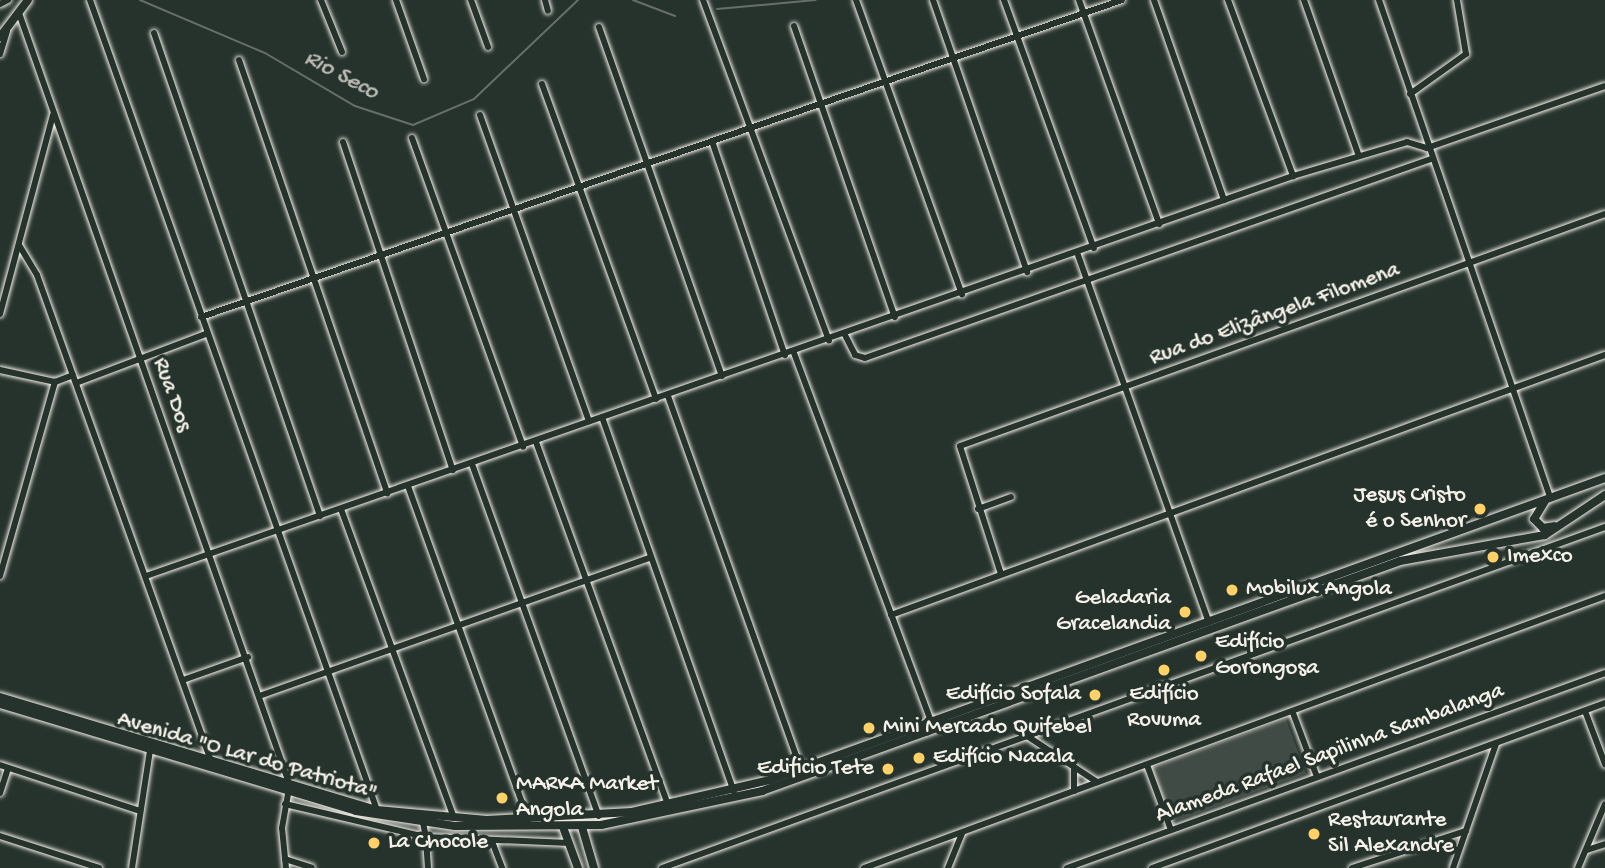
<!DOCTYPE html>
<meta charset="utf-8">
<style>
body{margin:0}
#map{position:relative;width:1605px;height:868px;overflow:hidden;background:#26332d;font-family:"Gochi Hand",sans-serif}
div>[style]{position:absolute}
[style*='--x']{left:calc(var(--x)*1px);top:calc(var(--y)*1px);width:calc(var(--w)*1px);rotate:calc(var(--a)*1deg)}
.green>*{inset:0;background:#414b45;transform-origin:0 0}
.stream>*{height:2px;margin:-1px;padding:0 1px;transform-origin:1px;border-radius:1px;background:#676f68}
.roads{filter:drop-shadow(0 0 2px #f4f1e8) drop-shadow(0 0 2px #f4f1e8)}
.street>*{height:6px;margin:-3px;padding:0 3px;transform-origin:3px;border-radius:3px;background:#26332d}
.secondary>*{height:8px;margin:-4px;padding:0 4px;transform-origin:4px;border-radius:4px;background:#26332d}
.dots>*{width:19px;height:19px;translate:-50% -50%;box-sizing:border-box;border:4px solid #26332d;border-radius:50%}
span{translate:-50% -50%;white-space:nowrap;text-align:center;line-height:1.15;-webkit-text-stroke:7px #26332d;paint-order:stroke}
.street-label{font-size:23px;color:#f4f1e8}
.poi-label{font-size:23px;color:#f4f1e8}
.right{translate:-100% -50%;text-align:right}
.left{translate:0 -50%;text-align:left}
.water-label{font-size:24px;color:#bcbdb5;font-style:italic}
</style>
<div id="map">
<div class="green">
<div style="left:1286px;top:719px;width:58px;height:143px;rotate:70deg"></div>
</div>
<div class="stream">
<div style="--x:140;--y:0;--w:136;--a:23"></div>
<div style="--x:265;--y:53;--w:104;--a:30.5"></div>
<div style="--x:355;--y:106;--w:61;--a:18.1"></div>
<div style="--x:413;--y:125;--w:66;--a:-23.1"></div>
<div style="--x:474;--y:99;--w:144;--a:-43.6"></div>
<div style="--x:633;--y:0;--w:45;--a:20.9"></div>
<div style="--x:717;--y:9;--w:99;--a:-5.2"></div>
</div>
<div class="roads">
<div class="street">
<div style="--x:90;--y:0;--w:859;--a:70.49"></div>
<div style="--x:321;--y:0;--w:56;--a:68"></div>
<div style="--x:396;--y:0;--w:84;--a:70.5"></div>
<div style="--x:471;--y:0;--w:50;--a:70.1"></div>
<div style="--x:545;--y:0;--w:11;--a:75"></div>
<div style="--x:703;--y:0;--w:363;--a:69.7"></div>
<div style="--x:856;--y:0;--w:313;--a:70.2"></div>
<div style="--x:933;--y:0;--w:288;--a:70.9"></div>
<div style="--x:1004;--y:0;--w:264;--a:70.1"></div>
<div style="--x:1079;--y:0;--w:238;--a:70.3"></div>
<div style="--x:1154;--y:0;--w:212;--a:70.7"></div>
<div style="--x:1228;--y:0;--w:188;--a:69.7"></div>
<div style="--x:1304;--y:0;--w:165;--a:70.6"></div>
<div style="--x:1379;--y:0;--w:526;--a:71.01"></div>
<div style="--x:0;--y:4;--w:9;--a:-27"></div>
<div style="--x:19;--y:13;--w:819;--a:70.68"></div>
<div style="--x:794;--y:26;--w:308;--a:70.9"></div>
<div style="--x:599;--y:27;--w:370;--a:70.6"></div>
<div style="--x:154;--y:33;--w:511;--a:71.03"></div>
<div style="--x:0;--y:54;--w:24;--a:-73"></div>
<div style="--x:239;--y:60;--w:458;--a:71.1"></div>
<div style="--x:542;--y:84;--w:335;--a:70.1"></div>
<div style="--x:1410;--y:94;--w:69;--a:-35.5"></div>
<div style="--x:1466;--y:54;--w:55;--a:-99.5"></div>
<div style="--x:480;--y:115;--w:325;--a:70.4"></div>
<div style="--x:412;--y:138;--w:328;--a:70.2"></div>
<div style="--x:343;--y:142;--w:346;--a:71.5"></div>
<div style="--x:713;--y:144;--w:223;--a:71.2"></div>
<div style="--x:19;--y:245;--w:35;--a:59"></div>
<div style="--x:37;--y:275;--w:516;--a:70.3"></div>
<div style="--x:1078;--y:255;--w:390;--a:70.4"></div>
<div style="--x:0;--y:314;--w:206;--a:-75.1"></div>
<div style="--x:201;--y:317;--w:974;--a:-18.99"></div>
<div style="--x:845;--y:335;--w:22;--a:63"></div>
<div style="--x:855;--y:355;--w:10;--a:17"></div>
<div style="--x:865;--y:358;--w:600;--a:-19.37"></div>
<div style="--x:794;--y:353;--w:394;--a:69.6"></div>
<div style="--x:0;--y:370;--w:56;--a:12.3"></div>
<div style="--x:76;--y:383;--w:139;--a:-20.7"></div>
<div style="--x:668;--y:396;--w:396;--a:70.4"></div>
<div style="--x:602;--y:417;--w:397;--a:70.6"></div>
<div style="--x:536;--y:442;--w:386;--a:70"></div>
<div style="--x:472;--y:464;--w:374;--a:70.2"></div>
<div style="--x:408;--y:486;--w:355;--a:70.2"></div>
<div style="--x:341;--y:509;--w:329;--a:69.9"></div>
<div style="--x:978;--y:509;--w:35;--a:-20"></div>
<div style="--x:1001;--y:574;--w:134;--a:-107.8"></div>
<div style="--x:960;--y:446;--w:685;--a:-19.78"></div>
<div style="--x:0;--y:576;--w:202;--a:-74.2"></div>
<div style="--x:55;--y:382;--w:19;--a:-21"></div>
<div style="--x:146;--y:576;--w:1215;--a:-19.23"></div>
<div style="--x:1293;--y:176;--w:119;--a:-16.6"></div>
<div style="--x:1407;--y:142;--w:21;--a:17"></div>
<div style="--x:1427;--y:148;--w:188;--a:-19.2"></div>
<div style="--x:891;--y:615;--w:760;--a:-20.01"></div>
<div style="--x:183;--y:680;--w:69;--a:-19.5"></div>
<div style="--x:262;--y:695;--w:411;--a:-19.5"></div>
<div style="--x:1585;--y:711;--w:57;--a:69.3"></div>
<div style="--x:1293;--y:713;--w:68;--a:69.4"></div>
<div style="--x:1027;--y:736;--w:84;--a:33.3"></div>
<div style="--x:0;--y:765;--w:147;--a:18.2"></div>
<div style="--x:1147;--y:765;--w:69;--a:69.7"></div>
<div style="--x:1074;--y:791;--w:24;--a:-90"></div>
<div style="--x:0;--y:793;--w:26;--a:-72"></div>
<div style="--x:285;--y:804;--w:145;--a:13.2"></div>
<div style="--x:426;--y:837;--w:14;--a:-102"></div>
<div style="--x:0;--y:836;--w:104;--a:17.9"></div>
<div style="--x:493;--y:844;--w:26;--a:69"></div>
<div style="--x:1587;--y:850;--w:19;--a:-18"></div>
<div style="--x:285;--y:859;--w:28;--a:18"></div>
<div style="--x:132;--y:868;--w:118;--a:-81.3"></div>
<div style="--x:286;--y:868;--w:40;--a:-95.7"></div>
<div style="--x:282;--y:828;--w:35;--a:-80"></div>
<div style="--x:428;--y:868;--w:31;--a:-94"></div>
<div style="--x:426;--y:837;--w:143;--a:2.4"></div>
<div style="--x:662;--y:868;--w:1003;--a:-19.88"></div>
<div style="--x:864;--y:868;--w:789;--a:-20.16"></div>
<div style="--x:948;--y:868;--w:38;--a:-68"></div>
<div style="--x:1067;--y:868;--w:572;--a:-19.92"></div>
<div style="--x:1152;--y:868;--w:482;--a:-20"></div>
<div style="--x:1352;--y:868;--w:120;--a:-18"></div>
<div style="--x:1453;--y:868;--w:131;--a:-70.9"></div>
<div style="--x:1578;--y:868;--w:69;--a:-67.1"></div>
</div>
<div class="secondary">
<div style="--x:0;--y:37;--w:46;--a:-52.9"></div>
<div style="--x:1545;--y:501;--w:21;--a:121"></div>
<div style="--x:1534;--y:519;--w:13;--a:45"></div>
<div style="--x:1543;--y:528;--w:11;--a:-10"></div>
<div style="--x:0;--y:697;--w:394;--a:16.7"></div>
<div style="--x:377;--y:810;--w:110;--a:5.2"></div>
<div style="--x:487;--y:820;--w:145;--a:-3.2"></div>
<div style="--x:632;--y:812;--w:142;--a:-13.1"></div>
<div style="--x:770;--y:780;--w:888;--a:-19.88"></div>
<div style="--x:0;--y:704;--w:372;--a:16.7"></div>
<div style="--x:356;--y:811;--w:100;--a:8.6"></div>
<div style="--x:455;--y:826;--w:146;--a:-0.4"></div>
<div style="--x:601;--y:825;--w:165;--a:-11.9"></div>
<div style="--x:762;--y:791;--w:678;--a:-19.82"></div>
<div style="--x:1400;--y:561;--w:147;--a:-10.2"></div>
<div style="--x:1545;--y:535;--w:72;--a:-33.7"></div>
<div style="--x:563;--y:827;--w:44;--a:69.9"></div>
<div style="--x:582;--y:827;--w:43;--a:73.7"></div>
</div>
</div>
<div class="dots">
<div style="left:1480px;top:509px;background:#ffd166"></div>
<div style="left:1493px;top:557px;background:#ffd166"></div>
<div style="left:1232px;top:590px;background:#ffd166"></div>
<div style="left:1185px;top:612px;background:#ffd166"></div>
<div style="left:1201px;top:656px;background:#ffd166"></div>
<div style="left:1164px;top:670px;background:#ffd166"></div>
<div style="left:1095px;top:695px;background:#ffd166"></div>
<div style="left:869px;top:728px;background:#ffd166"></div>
<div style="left:919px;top:758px;background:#ffd166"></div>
<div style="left:888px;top:769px;background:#ffd166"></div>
<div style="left:502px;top:798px;background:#ffd166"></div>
<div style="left:1314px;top:834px;background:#ffd166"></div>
<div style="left:374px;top:843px;background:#ffd166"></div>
</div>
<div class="street-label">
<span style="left:1275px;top:315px;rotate:-20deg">Rua do Elizângela Filomena</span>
<span style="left:171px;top:395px;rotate:70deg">Rua Dos</span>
<span style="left:1330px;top:754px;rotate:-20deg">Alameda Rafael Sapilinha Sambalanga</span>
<span style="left:247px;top:757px;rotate:16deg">Avenida "O Lar do Patriota"</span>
</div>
<div class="poi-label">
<span class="right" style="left:1466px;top:509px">Jesus Cristo<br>é o Senhor</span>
<span class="left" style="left:1507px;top:557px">Imexco</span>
<span class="left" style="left:1246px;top:590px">Mobilux Angola</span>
<span class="right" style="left:1171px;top:612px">Geladaria<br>Gracelandia</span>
<span class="left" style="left:1215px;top:656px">Edifício<br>Gorongosa</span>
<span class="right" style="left:1081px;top:695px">Edifício Sofala</span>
<span style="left:1164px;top:708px">Edifício<br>Rovuma</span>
<span class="left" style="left:883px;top:728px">Mini Mercado Quifebel</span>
<span class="left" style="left:933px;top:758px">Edifício Nacala</span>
<span class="right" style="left:874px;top:769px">Edificio Tete</span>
<span class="left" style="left:516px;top:798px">MARKA Market<br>Angola</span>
<span class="left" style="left:1328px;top:834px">Restaurante<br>Sil Alexandre</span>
<span class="left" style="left:388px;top:843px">La Chocole</span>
</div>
<div class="water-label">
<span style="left:341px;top:76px;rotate:28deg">Rio Seco</span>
</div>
</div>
